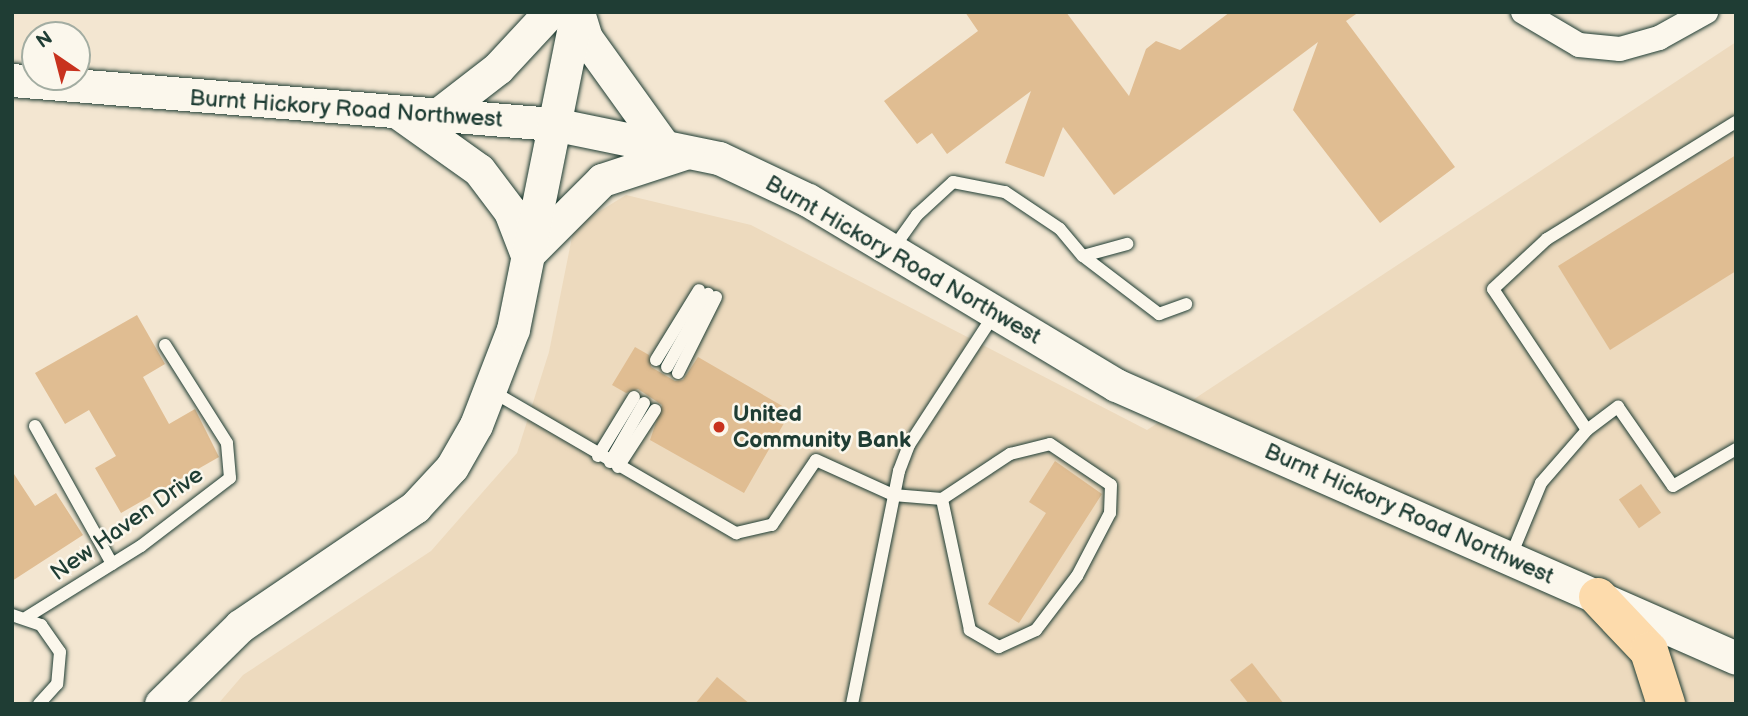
<!DOCTYPE html>
<style>
body{margin:0}
#map{position:relative;width:1748px;height:716px;overflow:hidden;background:#f3e6d1;font-family:"Balsamiq Sans",sans-serif}
div>[style]{position:absolute}
[style*='--x']{left:calc(var(--x)*1px);top:calc(var(--y)*1px);width:calc(var(--w)*1px);rotate:calc(var(--a)*1deg)}
.built>*{inset:0;background:#eddabe}
.building>*{inset:0;background:#e0bd92;transform-origin:0 0}
.roads{filter:drop-shadow(0 0 2px #1f3d34) drop-shadow(0 0 2px #1f3d34)}
.lane>*{height:12px;margin:-6px;padding:0 6px;transform-origin:6px;border-radius:6px;background:#fbf7ec}
.street>*{height:24px;margin:-12px;padding:0 12px;transform-origin:12px;border-radius:12px;background:#fbf7ec}
.secondary>*{height:33px;margin:-16.5px;padding:0 16.5px;transform-origin:16.5px;border-radius:16.5px;background:#fbf7ec}
.highway>*{height:38px;margin:-19px;padding:0 19px;transform-origin:19px;border-radius:19px;background:#fddbac}
.dots>*{width:19px;height:19px;translate:-50% -50%;box-sizing:border-box;border:4px solid #fbf7ec;border-radius:50%}
span{translate:-50% -50%;white-space:nowrap;text-align:center;line-height:1.15;-webkit-text-stroke:5px #fbf7ec;paint-order:stroke}
.street-label{font-size:23px;color:#1f3d34}
.poi-label{font-size:23px;color:#1f3d34;font-weight:700}
.left{translate:0 -50%;text-align:left}
.frame{position:absolute;inset:0;border:14px solid #1f3d34;pointer-events:none}
.north{position:absolute;left:21px;top:21px;width:70px;height:70px;box-sizing:border-box;background:#fbf7ec;border:2px solid #a3ada2;border-radius:50%;rotate:325deg;font-size:19px;font-weight:700;line-height:28px;text-align:center;color:#1f3d34}
.north::after{content:'';display:block;margin:auto;width:24px;height:32px;background:#c8321e;clip-path:polygon(50% 0,100% 100%,50% 72%,0 100%)}
</style>
<div id="map">
<div class="built">
<div style="clip-path:polygon(1736px 42px,1736px 704px,218px 704px,243px 675px,431px 551px,517px 453px,549px 352px,574px 227px,626px 195px,751px 225px,1147px 430px)"></div>
</div>
<div class="building">
<div style="clip-path:polygon(965px 12px,1066px 12px,1129px 96px,1146px 49px,1156px 41px,1180px 50px,1230px 12px,1359px 12px,1346px 21px,1455px 167px,1380px 223px,1293px 110px,1318px 42px,1114px 195px,1063px 127px,1044px 177px,1005px 163px,1031px 91px,947px 154px,932px 133px,917px 144px,884px 101px,978px 31px)"></div>
<div style="clip-path:polygon(1736px 155px,1736px 271px,1610px 350px,1558px 266px)"></div>
<div style="clip-path:polygon(137px 315px,165px 364px,143px 377px,169px 424px,195px 409px,219px 457px,121px 513px,95px 468px,116px 456px,89px 410px,65px 424px,35px 373px)"></div>
<div style="clip-path:polygon(635px 347px,649px 355px,651px 367px,675px 381px,683px 380px,698px 357px,791px 411px,744px 493px,650px 440px,662px 405px,638px 389px,626px 393px,612px 385px)"></div>
<div style="clip-path:polygon(1055px 461px,1102px 494px,1019px 623px,988px 604px,1046px 513px,1029px 502px)"></div>
<div style="clip-path:polygon(12px 471px,35px 506px,56px 493px,83px 535px,12px 581px)"></div>
<div style="left:1641px;top:484px;width:35px;height:27px;rotate:55deg"></div>
<div style="clip-path:polygon(1252px 663px,1284px 704px,1249px 704px,1230px 680px)"></div>
<div style="clip-path:polygon(717px 677px,750px 704px,695px 704px)"></div>
</div>
<div class="roads">
<div class="lane">
<div style="--x:892;--y:250;--w:43;--a:-54.5"></div>
<div style="--x:917;--y:215;--w:49;--a:-42.5"></div>
<div style="--x:953;--y:182;--w:53;--a:10.9"></div>
<div style="--x:1005;--y:192;--w:66;--a:33.9"></div>
<div style="--x:1060;--y:229;--w:35;--a:50"></div>
<div style="--x:1083;--y:256;--w:96;--a:37.3"></div>
<div style="--x:1159;--y:314;--w:29;--a:-20"></div>
<div style="--x:1083;--y:256;--w:46;--a:-15.3"></div>
<div style="--x:656;--y:360;--w:82;--a:-58.4"></div>
<div style="--x:667;--y:367;--w:84;--a:-60.7"></div>
<div style="--x:678;--y:373;--w:85;--a:-63.4"></div>
<div style="--x:490;--y:390;--w:285;--a:30.2"></div>
<div style="--x:736;--y:533;--w:37;--a:-13"></div>
<div style="--x:772;--y:525;--w:78;--a:-55.9"></div>
<div style="--x:816;--y:460;--w:85;--a:24.4"></div>
<div style="--x:893;--y:495;--w:49;--a:4.7"></div>
<div style="--x:942;--y:499;--w:82;--a:-33.5"></div>
<div style="--x:1010;--y:454;--w:41;--a:-14"></div>
<div style="--x:1050;--y:444;--w:73;--a:33.9"></div>
<div style="--x:1111;--y:485;--w:28;--a:92"></div>
<div style="--x:1110;--y:513;--w:71;--a:117.6"></div>
<div style="--x:1077;--y:576;--w:68;--a:127.2"></div>
<div style="--x:1036;--y:630;--w:41;--a:155.3"></div>
<div style="--x:999;--y:647;--w:34;--a:-150"></div>
<div style="--x:970;--y:630;--w:134;--a:-102.1"></div>
<div style="--x:35;--y:426;--w:158;--a:60.8"></div>
<div style="--x:1587;--y:430;--w:169;--a:-123.7"></div>
<div style="--x:1493;--y:289;--w:74;--a:-42.8"></div>
<div style="--x:1547;--y:239;--w:222;--a:-31.8"></div>
<div style="--x:598;--y:456;--w:69;--a:-58.6"></div>
<div style="--x:610;--y:462;--w:68;--a:-60"></div>
<div style="--x:618;--y:467;--w:68;--a:-57"></div>
<div style="--x:1510;--y:558;--w:81;--a:-67.5"></div>
<div style="--x:1541;--y:483;--w:70;--a:-49"></div>
<div style="--x:1587;--y:430;--w:39;--a:-37"></div>
<div style="--x:1618;--y:407;--w:96;--a:55.2"></div>
<div style="--x:1673;--y:486;--w:73;--a:-30.4"></div>
<div style="--x:12;--y:615;--w:31;--a:19"></div>
<div style="--x:41;--y:625;--w:33;--a:55"></div>
<div style="--x:60;--y:652;--w:32;--a:95"></div>
<div style="--x:57;--y:684;--w:27;--a:132"></div>
<div style="--x:27;--y:617;--w:134;--a:-31.9"></div>
<div style="--x:141;--y:546;--w:112;--a:-37.4"></div>
<div style="--x:230;--y:478;--w:35;--a:-95"></div>
<div style="--x:227;--y:443;--w:116;--a:-122.3"></div>
<div style="--x:852;--y:704;--w:238;--a:-78.6"></div>
<div style="--x:899;--y:471;--w:28;--a:-69"></div>
<div style="--x:909;--y:445;--w:158;--a:-56.9"></div>
</div>
<div class="street">
<div style="--x:1523;--y:12;--w:65;--a:30.5"></div>
<div style="--x:1579;--y:45;--w:41;--a:5.6"></div>
<div style="--x:1620;--y:49;--w:41;--a:-15.8"></div>
<div style="--x:1659;--y:38;--w:54;--a:-29"></div>
</div>
<div class="secondary">
<div style="--x:578;--y:12;--w:27;--a:73"></div>
<div style="--x:586;--y:38;--w:132;--a:54.3"></div>
<div style="--x:12;--y:80;--w:543;--a:4.65"></div>
<div style="--x:553;--y:124;--w:169;--a:11.6"></div>
<div style="--x:719;--y:158;--w:98;--a:25.3"></div>
<div style="--x:808;--y:200;--w:359;--a:31"></div>
<div style="--x:1116;--y:385;--w:677;--a:23.76"></div>
<div style="--x:399;--y:113;--w:98;--a:35.5"></div>
<div style="--x:479;--y:170;--w:51;--a:52.9"></div>
<div style="--x:510;--y:211;--w:47;--a:68.9"></div>
<div style="--x:527;--y:255;--w:106;--a:-45"></div>
<div style="--x:602;--y:180;--w:89;--a:-18.2"></div>
<div style="--x:436;--y:116;--w:78;--a:-37.7"></div>
<div style="--x:498;--y:68;--w:76;--a:-47.1"></div>
<div style="--x:161;--y:704;--w:111;--a:-44.6"></div>
<div style="--x:240;--y:626;--w:212;--a:-34.2"></div>
<div style="--x:415;--y:507;--w:54;--a:-47.2"></div>
<div style="--x:452;--y:467;--w:48;--a:-60.3"></div>
<div style="--x:476;--y:425;--w:103;--a:-68.9"></div>
<div style="--x:513;--y:329;--w:323;--a:-78.6"></div>
</div>
<div class="highway">
<div style="--x:1598;--y:597;--w:74;--a:46.6"></div>
<div style="--x:1649;--y:651;--w:56;--a:72.2"></div>
</div>
</div>
<div class="dots">
<div style="left:719px;top:427px;background:#c8321e"></div>
</div>
<div class="street-label">
<span style="left:346px;top:109px;rotate:4deg">Burnt Hickory Road Northwest</span>
<span style="left:903px;top:260px;rotate:30deg">Burnt Hickory Road Northwest</span>
<span style="left:1409px;top:514px;rotate:24deg">Burnt Hickory Road Northwest</span>
<span style="left:127px;top:524px;rotate:-35deg">New Haven Drive</span>
</div>
<div class="poi-label">
<span class="left" style="left:733px;top:427px">United<br>Community Bank</span>
</div>
<div class="frame"></div>
<div class="north">N</div>
</div>
